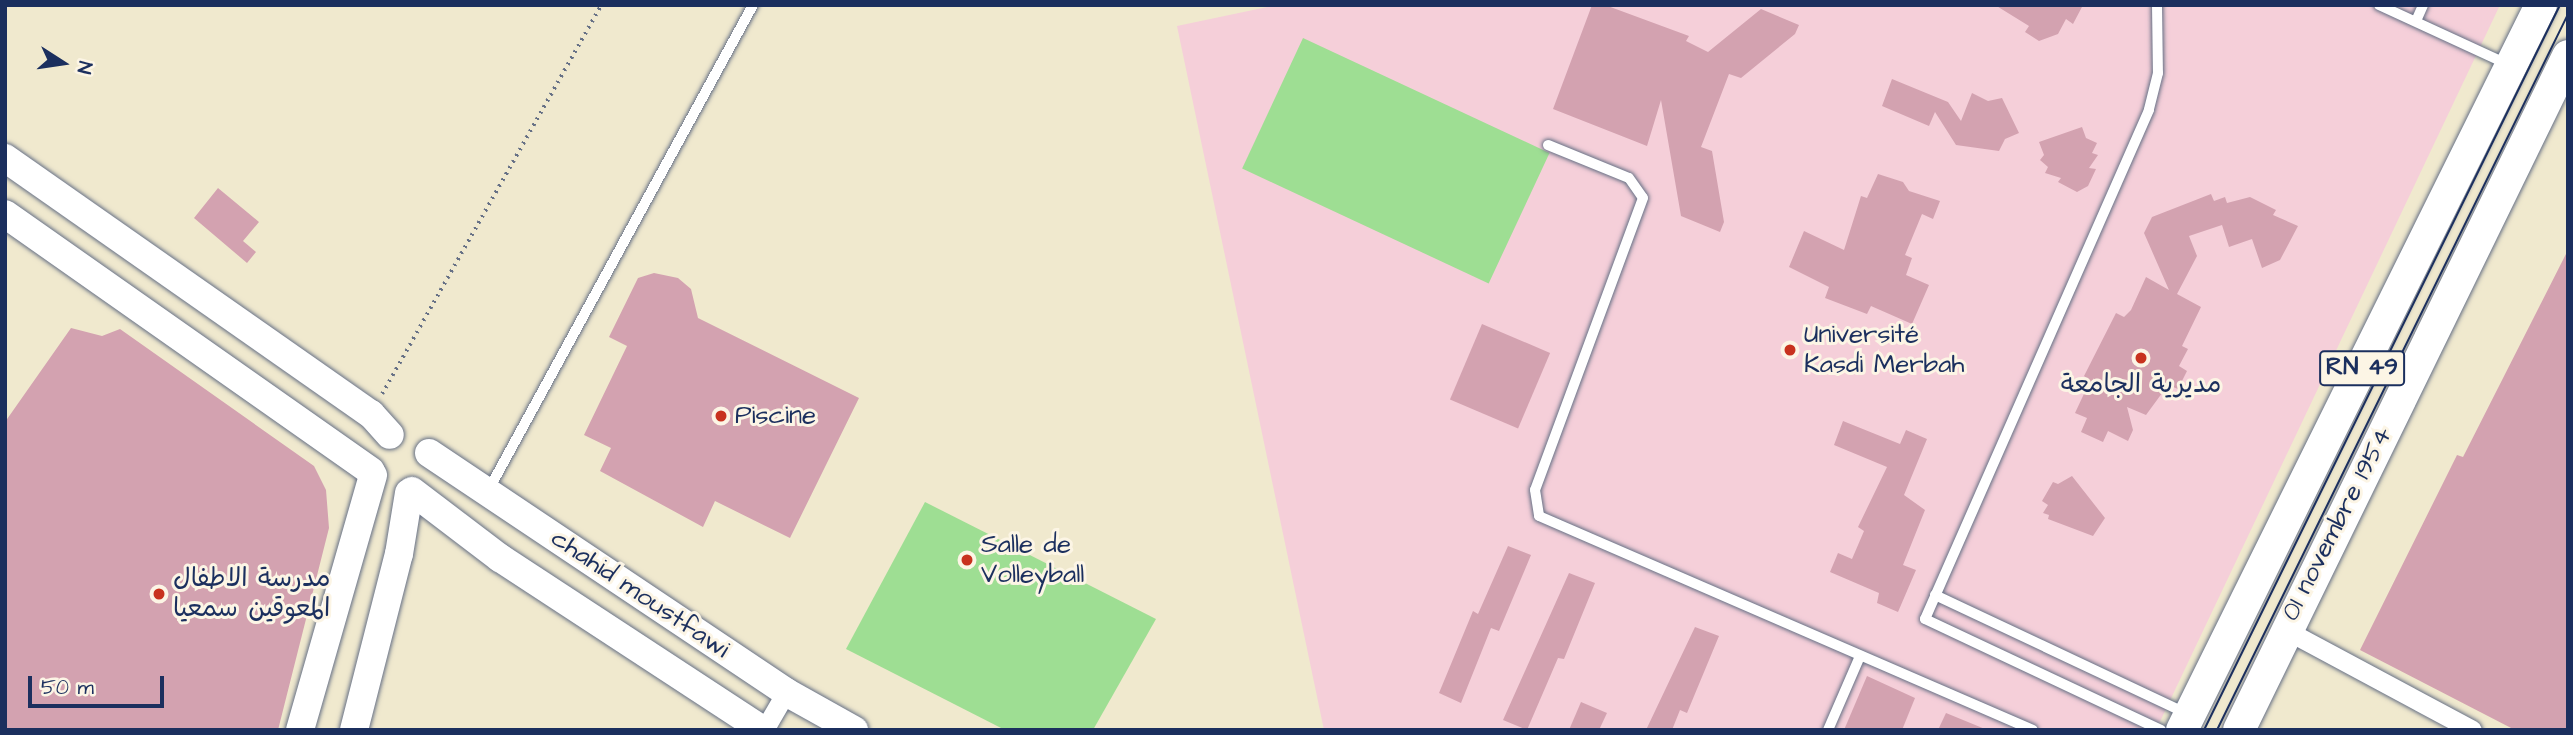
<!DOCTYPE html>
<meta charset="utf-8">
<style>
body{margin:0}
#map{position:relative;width:2573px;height:735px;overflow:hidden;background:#f0e9ce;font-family:"Architects Daughter","Playpen Sans Arabic",sans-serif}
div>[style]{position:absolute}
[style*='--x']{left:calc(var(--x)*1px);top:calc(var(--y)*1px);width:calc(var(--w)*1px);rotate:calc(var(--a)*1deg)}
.built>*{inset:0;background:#f5cfd9}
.green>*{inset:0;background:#9ede93;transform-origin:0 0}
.building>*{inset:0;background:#d3a2b0;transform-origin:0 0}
.path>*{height:3.5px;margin-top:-1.75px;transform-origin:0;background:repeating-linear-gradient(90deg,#667085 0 2px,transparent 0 7px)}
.roads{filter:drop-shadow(0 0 2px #667085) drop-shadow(0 0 2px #667085)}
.lane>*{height:10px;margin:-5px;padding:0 5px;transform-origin:5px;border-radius:5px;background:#fff}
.street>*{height:19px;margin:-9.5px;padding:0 9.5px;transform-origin:9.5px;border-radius:9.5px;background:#fff}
.secondary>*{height:28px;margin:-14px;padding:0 14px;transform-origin:14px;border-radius:14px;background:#fff}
.primary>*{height:32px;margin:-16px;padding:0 16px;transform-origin:16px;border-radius:16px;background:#fff}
.tram>*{height:2px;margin:-1px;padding:0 1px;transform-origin:1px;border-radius:1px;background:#1b2f5e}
.dots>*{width:19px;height:19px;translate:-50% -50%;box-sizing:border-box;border:4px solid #fcf5e5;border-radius:50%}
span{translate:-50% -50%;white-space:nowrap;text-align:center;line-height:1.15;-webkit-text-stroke:6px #fcf5e5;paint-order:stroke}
.shield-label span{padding:2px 5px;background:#fcf5e5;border:2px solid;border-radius:5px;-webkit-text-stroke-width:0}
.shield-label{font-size:24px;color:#1b2f5e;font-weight:700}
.poi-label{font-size:26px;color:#1b2f5e}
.left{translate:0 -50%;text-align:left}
.street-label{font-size:26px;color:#1b2f5e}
.frame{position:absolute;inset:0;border:7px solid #1b2f5e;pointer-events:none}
.north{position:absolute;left:28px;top:28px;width:70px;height:70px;-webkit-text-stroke:5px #fcf5e5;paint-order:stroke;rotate:102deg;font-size:19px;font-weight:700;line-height:28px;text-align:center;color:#1b2f5e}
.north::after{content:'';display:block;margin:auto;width:24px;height:32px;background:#1b2f5e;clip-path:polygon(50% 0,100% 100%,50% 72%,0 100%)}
.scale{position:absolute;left:28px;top:676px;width:136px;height:32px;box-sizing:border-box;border:4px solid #1b2f5e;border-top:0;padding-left:9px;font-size:21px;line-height:24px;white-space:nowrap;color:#1b2f5e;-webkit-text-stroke:5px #fcf5e5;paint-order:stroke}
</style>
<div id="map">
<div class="built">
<div style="clip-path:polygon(1277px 5px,2500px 5px,2156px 730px,1324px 730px,1177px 26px)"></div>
</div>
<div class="green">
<div style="left:1303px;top:38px;width:272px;height:144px;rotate:25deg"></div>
<div style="clip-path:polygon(925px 502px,1156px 619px,1093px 730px,1005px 730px,846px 649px)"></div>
</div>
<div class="building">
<div style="clip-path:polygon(1592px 5px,1605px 5px,1689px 36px,1686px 41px,1708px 52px,1761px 9px,1799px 25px,1795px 34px,1741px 78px,1729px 74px,1701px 147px,1712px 151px,1724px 222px,1720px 232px,1681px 216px,1661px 100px,1647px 146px,1553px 109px)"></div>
<div style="clip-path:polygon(1995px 5px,2083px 5px,2073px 24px,2066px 19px,2058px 34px,2039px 41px,2025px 32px,2029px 26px)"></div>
<div style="clip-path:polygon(1892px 79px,1948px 102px,1961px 121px,1972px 93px,1988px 101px,2002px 98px,2019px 133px,2005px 139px,1999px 151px,1956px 145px,1935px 112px,1929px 126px,1882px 106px)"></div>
<div style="clip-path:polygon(2082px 127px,2086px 138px,2097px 143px,2092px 153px,2098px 155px,2089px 168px,2096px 169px,2088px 186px,2077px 192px,2058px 182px,2061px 178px,2045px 173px,2048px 167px,2040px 160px,2044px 155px,2039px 142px)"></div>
<div style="clip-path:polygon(1878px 174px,1903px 182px,1909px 191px,1940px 201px,1933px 219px,1922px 214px,1905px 255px,1912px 258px,1906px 275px,1929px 285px,1912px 324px,1871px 306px,1867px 314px,1825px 298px,1829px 287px,1789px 267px,1804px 231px,1844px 250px,1861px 196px,1867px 198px)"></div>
<div style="clip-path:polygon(218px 188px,259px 222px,243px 241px,256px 252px,247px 263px,194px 218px)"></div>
<div style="clip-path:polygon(2211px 194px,2214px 201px,2225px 197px,2227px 203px,2250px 197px,2276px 210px,2273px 215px,2298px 226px,2280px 260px,2262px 268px,2252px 239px,2229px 247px,2222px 225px,2189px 236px,2197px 256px,2177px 294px,2201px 307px,2182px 346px,2188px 349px,2179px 366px,2187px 371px,2178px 389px,2168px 385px,2146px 415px,2127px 407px,2133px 430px,2128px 441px,2108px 431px,2103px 442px,2081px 432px,2087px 418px,2075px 413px,2090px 381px,2084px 376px,2116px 313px,2124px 317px,2131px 310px,2146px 277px,2169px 290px,2144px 233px,2152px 217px)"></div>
<div style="clip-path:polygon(2568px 250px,2568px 730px,2515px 730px,2360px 650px,2457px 455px,2463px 457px)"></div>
<div style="clip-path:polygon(654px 273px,678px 278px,691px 289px,698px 318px,859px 398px,790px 538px,715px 501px,703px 527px,600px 471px,611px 448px,584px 435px,627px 346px,609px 337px,638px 278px)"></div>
<div style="left:1482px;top:324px;width:74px;height:82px;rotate:23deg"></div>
<div style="clip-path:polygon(71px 328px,102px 336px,120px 329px,314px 466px,326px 490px,329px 528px,278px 730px,5px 730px,5px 422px)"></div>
<div style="clip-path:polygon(1843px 421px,1900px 444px,1906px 430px,1927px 439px,1904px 495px,1925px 510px,1903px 565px,1916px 570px,1898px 612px,1877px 603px,1879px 593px,1830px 572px,1838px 553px,1852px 559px,1864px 531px,1858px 527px,1887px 467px,1834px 445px)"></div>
<div style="clip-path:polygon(2072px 476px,2105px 518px,2093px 536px,2048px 519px,2049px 515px,2043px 513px,2048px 505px,2042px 501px,2053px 482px,2058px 484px)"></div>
<div style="clip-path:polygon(1508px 546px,1531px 555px,1499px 631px,1491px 628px,1461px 703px,1439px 693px,1473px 611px,1478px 614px)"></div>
<div style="clip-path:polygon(1569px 573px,1595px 583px,1564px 659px,1558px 658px,1527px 730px,1503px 720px)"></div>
<div style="clip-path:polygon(1695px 627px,1719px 636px,1687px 713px,1680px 710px,1672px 730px,1646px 730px)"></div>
<div style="clip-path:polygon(1867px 676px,1915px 698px,1902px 730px,1844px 730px)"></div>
<div style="clip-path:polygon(1581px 702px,1607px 713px,1599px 730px,1569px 730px)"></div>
<div style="clip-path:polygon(1946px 713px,1985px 729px,1985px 730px,1938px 730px)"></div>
</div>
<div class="path">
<div style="--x:382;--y:394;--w:446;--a:-60.6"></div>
</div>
<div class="roads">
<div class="lane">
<div style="--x:2157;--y:5;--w:68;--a:89.2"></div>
<div style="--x:2158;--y:73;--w:38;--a:104"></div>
<div style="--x:2149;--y:110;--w:556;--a:113.75"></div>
<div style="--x:1925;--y:619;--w:261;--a:25.2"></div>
<div style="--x:2379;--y:5;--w:141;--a:24.7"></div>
<div style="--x:2416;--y:21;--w:17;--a:-66"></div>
<div style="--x:1548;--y:145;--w:87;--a:22.2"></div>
<div style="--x:1629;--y:178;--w:24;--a:55"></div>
<div style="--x:1643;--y:198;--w:311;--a:110.3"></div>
<div style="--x:1535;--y:490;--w:26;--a:81"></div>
<div style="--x:1539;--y:516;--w:538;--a:23.42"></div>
<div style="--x:488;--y:491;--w:554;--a:-61.4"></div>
<div style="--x:1935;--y:595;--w:277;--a:25.2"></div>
<div style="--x:1828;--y:730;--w:81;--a:-66.6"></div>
</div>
<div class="street">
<div style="--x:2284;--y:629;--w:213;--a:28.2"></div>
<div style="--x:764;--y:730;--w:44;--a:-59.9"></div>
</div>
<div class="secondary">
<div style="--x:5;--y:158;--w:447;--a:35"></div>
<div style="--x:371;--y:414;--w:28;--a:48"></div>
<div style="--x:5;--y:214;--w:447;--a:35.1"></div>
<div style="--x:429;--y:453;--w:430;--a:33.8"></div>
<div style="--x:786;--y:692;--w:78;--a:29.2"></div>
<div style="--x:412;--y:491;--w:111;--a:37.3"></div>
<div style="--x:500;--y:558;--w:314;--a:33.2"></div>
<div style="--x:300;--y:730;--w:265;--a:-74"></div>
<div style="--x:354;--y:730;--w:182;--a:-75.7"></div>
<div style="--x:399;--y:554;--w:62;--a:-80.7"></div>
</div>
<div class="primary">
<div style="--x:2182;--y:730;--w:809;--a:-63.66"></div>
<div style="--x:2239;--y:730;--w:750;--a:-63.98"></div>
</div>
</div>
<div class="tram">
<div style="--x:2204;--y:730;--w:808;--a:-63.85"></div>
<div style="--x:2217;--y:730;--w:797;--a:-63.88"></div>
</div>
<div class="dots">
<div style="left:1790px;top:350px;background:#c8321e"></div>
<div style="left:2141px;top:358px;background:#c8321e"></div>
<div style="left:721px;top:416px;background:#c8321e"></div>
<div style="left:967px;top:560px;background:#c8321e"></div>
<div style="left:159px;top:594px;background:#c8321e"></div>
</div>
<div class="shield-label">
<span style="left:2362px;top:368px">RN 49</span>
</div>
<div class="poi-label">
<span class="left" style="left:1804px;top:350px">Université<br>Kasdi Merbah</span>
<span style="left:2141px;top:385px">مديرية الجامعة</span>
<span class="left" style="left:735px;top:416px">Piscine</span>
<span class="left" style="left:981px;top:560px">Salle de<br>Volleyball</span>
<span class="left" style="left:173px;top:594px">مدرسة الاطفال<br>المعوقين سمعيا</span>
</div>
<div class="street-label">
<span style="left:2337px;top:524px;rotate:-63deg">01 novembre 1954</span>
<span style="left:640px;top:594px;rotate:34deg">chahid moustfawi</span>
</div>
<div class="frame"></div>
<div class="north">N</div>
<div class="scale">50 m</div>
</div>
